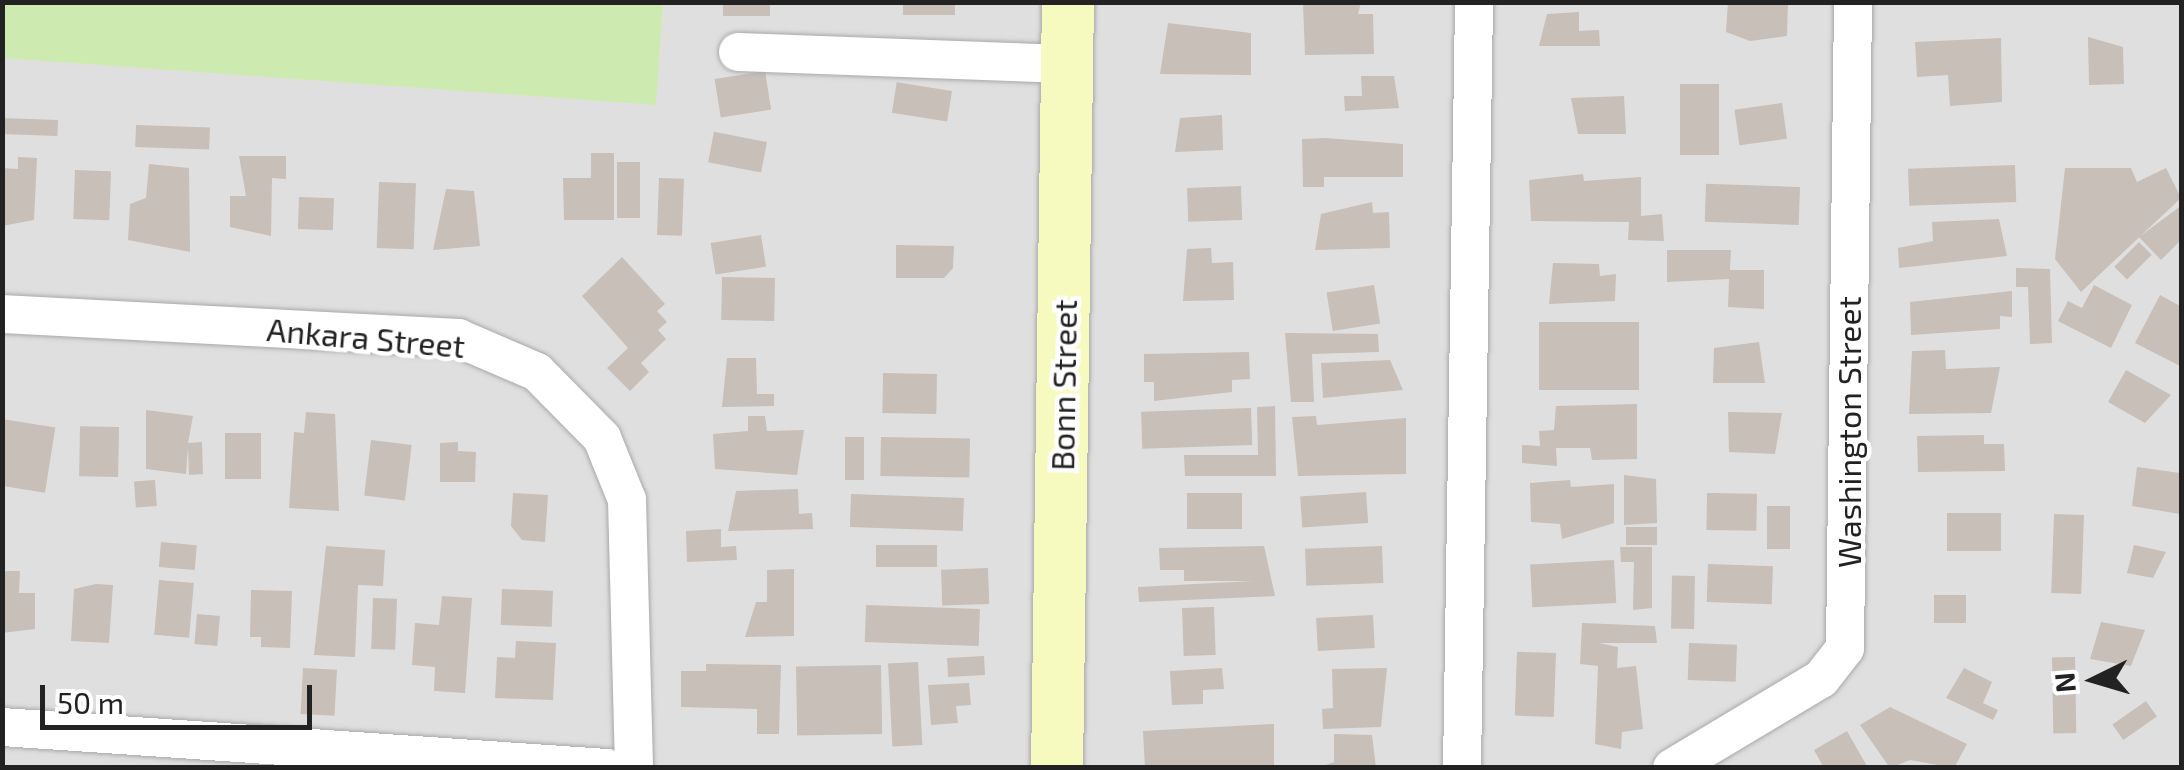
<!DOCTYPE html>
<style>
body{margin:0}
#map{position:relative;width:2184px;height:770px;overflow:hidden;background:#f2efe9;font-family:"Exo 2",sans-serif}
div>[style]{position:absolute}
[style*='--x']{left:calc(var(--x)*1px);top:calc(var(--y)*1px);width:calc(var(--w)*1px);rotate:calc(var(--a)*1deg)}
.residential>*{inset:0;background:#e0dfdf;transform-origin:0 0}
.grass>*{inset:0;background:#cdebb0}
.building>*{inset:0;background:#c7bfb8;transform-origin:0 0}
.roads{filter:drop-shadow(0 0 2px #a9a9a9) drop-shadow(0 0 2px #a9a9a9)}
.street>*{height:38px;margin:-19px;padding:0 19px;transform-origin:19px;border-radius:19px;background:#fff}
.secondary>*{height:52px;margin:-26px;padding:0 26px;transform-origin:26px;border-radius:26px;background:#f7fabf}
span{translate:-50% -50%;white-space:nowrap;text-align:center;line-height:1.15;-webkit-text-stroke:9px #fff;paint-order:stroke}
.street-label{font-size:32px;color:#222}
.frame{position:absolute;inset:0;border:5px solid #222;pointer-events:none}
.north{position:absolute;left:2044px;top:630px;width:100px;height:100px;-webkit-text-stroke:8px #fff;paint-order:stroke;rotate:265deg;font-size:28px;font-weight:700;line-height:40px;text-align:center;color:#222}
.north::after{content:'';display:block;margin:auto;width:35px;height:45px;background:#222;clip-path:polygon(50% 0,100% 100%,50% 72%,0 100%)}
.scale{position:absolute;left:40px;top:685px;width:272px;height:45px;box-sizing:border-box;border:5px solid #222;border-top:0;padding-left:12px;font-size:30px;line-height:35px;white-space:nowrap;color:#222;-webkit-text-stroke:8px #fff;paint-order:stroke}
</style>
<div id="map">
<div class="residential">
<div style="left:3px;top:3px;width:2178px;height:764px"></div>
</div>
<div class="grass">
<div style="clip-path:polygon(2px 3px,663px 3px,656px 105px,3px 58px)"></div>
</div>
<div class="building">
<div style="left:723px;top:2px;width:47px;height:14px"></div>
<div style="left:903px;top:2px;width:52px;height:13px"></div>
<div style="clip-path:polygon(1361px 2px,1358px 14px,1373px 14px,1374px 54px,1305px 55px,1303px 3px)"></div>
<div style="clip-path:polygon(1728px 2px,1788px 2px,1787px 36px,1750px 41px,1726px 32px)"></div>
<div style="clip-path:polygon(1579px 12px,1579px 31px,1599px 30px,1600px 46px,1539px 46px,1547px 14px)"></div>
<div style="clip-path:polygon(1168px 23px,1251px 33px,1251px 75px,1160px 74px)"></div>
<div style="clip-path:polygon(2088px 37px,2123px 47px,2124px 84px,2089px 85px)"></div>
<div style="clip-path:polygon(2001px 38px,2002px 102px,1950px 106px,1948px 75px,1917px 77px,1915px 42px)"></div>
<div style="left:765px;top:71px;width:39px;height:51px;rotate:81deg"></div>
<div style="clip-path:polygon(1361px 76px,1394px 76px,1399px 108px,1345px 111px,1344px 96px,1362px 96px)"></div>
<div style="left:1680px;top:84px;width:39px;height:71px"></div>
<div style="left:952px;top:91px;width:31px;height:56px;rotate:99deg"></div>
<div style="clip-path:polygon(1624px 96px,1626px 134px,1578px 134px,1571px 98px)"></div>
<div style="left:1782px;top:103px;width:36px;height:48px;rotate:82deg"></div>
<div style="clip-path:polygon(1222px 115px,1223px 150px,1175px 152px,1180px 118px)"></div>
<div style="left:2px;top:118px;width:56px;height:16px;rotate:2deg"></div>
<div style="left:136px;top:125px;width:74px;height:22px;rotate:2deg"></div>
<div style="clip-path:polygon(1325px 138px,1403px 144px,1403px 177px,1324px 177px,1324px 187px,1303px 187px,1302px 139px)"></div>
<div style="left:767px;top:142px;width:31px;height:54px;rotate:101deg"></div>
<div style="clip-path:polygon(591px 153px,614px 153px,614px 220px,564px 220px,563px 178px,591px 178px)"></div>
<div style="clip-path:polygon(239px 156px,286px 156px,286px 179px,272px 178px,271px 236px,230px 227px,230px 196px,246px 196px)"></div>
<div style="clip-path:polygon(18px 157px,37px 158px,34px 220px,2px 226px,2px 168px,18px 169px)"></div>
<div style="left:640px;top:162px;width:56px;height:23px;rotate:90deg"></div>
<div style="clip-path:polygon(149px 164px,189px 168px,190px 252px,128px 240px,130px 204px,146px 198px)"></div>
<div style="left:2015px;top:165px;width:37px;height:107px;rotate:88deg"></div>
<div style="clip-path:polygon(2065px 168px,2131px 168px,2137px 182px,2166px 168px,2181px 198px,2081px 292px,2055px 259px)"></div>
<div style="left:75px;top:170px;width:36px;height:49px;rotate:2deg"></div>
<div style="clip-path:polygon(1583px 174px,1584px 181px,1641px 177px,1641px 216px,1662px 214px,1664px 241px,1628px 240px,1629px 222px,1531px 221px,1529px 180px)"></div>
<div style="left:659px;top:178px;width:25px;height:57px;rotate:2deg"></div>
<div style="left:379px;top:182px;width:37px;height:66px;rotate:2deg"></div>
<div style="left:1241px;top:186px;width:34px;height:54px;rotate:88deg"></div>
<div style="left:1800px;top:187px;width:38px;height:94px;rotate:92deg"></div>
<div style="clip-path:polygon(446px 189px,474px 191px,480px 246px,433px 250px)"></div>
<div style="left:299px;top:197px;width:35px;height:32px;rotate:2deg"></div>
<div style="clip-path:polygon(1372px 202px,1373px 213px,1389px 212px,1390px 248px,1315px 250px,1321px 214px)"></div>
<div style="clip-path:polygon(2182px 205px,2182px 239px,2161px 260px,2139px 237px)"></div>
<div style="clip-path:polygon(1999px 219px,2007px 256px,1899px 268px,1898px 248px,1933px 241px,1932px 222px)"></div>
<div style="left:761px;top:235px;width:32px;height:51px;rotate:81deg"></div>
<div style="left:2139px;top:242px;width:18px;height:35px;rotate:45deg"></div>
<div style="clip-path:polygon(896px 245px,954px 246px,953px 268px,944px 278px,896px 278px)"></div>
<div style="clip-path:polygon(1211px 248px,1212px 263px,1233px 262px,1234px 300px,1183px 301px,1187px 249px)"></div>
<div style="clip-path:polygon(1667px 250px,1731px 250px,1730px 270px,1764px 270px,1764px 309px,1728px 307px,1729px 279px,1667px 282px)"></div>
<div style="clip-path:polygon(622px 257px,665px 304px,657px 311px,667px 322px,658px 330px,666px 339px,641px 363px,649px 372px,630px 391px,607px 368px,628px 348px,582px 296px)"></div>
<div style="clip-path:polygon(1553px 263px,1599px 264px,1600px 276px,1616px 274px,1615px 301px,1549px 304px)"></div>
<div style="clip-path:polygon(2016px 268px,2050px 269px,2052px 343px,2030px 344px,2028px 287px,2016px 287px)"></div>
<div style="left:722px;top:277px;width:53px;height:43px;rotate:1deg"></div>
<div style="left:1374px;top:285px;width:39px;height:48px;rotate:81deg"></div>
<div style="clip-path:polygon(2094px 285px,2132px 305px,2111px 348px,2058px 321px,2068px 301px,2082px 308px)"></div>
<div style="clip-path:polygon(2012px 291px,2012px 317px,2000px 316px,2000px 329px,1911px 335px,1910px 302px)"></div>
<div style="clip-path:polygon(2160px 295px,2182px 307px,2182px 367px,2135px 343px)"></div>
<div style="left:1639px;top:322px;width:68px;height:100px;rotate:90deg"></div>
<div style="clip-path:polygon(1285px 333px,1378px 334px,1379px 352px,1312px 354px,1314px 402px,1291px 402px)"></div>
<div style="clip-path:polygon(1759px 342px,1765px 383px,1713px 383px,1714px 348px)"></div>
<div style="clip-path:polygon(1945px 350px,1946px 369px,2000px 367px,1991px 413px,1909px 414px,1912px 351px)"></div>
<div style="clip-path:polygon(1249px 352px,1250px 379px,1232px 380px,1232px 392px,1154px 401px,1154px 382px,1144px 382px,1144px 354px)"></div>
<div style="clip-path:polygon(727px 358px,756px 358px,757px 394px,774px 394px,774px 406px,722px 407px)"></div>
<div style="clip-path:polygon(1390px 360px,1403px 390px,1323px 398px,1321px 363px)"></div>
<div style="clip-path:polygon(2126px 370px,2171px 395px,2145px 423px,2108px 402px)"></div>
<div style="left:883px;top:373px;width:54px;height:40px;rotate:1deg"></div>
<div style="clip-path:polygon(1637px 404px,1637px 459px,1592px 460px,1590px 448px,1556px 448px,1557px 466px,1522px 463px,1522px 445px,1540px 446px,1539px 431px,1554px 430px,1556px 406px)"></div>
<div style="clip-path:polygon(1275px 406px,1276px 476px,1185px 476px,1184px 455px,1258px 455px,1257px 407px)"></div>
<div style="left:1251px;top:408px;width:37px;height:110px;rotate:88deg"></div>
<div style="clip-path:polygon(146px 410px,193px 416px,188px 443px,202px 442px,203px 474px,189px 475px,188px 447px,186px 474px,146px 469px)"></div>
<div style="clip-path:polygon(306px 412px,335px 414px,339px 511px,289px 508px,294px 432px,304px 433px)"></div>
<div style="clip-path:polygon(1728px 412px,1782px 413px,1775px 454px,1729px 452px)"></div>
<div style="clip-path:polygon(748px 416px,765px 416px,767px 431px,804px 430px,797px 475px,715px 469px,713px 434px,748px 431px)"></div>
<div style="clip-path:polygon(1316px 416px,1317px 425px,1406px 418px,1406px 474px,1298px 476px,1292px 417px)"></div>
<div style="left:2px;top:419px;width:54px;height:66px;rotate:9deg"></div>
<div style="left:119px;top:427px;width:50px;height:39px;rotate:91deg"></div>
<div style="left:225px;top:433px;width:36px;height:46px"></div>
<div style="clip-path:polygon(1984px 435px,1984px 444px,2004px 444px,2005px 471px,1918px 472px,1917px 436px)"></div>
<div style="left:864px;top:437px;width:43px;height:19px;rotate:90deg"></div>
<div style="left:881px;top:437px;width:89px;height:39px;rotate:1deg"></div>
<div style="left:371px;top:440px;width:41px;height:56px;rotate:7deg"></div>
<div style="clip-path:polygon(458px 442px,458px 451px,476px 452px,475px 482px,440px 482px,440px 443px)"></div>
<div style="clip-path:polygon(2137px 467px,2180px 473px,2180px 514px,2132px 506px)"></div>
<div style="clip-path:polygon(1624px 475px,1656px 479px,1657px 523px,1624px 525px)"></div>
<div style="left:155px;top:480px;width:26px;height:21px;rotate:86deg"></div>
<div style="clip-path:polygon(1570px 480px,1571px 487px,1614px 484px,1614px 523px,1562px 539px,1560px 524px,1531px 522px,1530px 483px)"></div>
<div style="clip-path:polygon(798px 489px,799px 514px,812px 513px,813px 529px,728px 531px,736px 491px)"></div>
<div style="left:1366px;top:492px;width:31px;height:66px;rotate:86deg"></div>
<div style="clip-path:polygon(513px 493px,548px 495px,545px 542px,522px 540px,511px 526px)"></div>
<div style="left:1187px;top:493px;width:55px;height:36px"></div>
<div style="left:1707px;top:493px;width:50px;height:37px;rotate:1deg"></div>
<div style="left:851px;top:494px;width:113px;height:33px;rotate:2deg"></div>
<div style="left:1790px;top:506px;width:43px;height:23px;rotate:90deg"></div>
<div style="left:1947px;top:513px;width:54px;height:38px"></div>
<div style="left:2054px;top:514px;width:30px;height:79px;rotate:2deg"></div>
<div style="left:1657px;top:527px;width:18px;height:31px;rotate:90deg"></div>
<div style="clip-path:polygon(721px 529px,721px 547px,736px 546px,737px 560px,687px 562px,686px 531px)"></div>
<div style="left:161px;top:542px;width:36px;height:25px;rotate:5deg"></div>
<div style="left:876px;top:545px;width:61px;height:22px"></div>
<div style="clip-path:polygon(2134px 545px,2166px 552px,2153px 578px,2127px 573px)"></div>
<div style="clip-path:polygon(326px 546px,385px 550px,383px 586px,358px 585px,355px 657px,314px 655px)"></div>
<div style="clip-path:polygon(1264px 546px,1275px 596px,1139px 602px,1138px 587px,1253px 581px,1184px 581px,1184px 570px,1160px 570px,1159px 548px)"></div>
<div style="left:1382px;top:546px;width:37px;height:77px;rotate:88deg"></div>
<div style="clip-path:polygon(1620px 547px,1652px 547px,1652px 608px,1633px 610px,1634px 562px,1621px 562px)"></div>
<div style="left:1614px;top:560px;width:43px;height:84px;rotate:87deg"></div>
<div style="left:1708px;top:564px;width:65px;height:38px;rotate:2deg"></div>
<div style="left:988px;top:568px;width:36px;height:47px;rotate:88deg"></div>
<div style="clip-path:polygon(794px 569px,794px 636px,745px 637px,756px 602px,767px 602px,767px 570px)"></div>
<div style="clip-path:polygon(2px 571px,20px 571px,19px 593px,35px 593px,35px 629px,2px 633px)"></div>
<div style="left:1695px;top:576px;width:53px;height:23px;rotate:91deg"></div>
<div style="left:159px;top:580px;width:35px;height:55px;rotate:5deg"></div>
<div style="clip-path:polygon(96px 584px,113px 585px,109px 643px,71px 641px,74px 589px)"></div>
<div style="left:502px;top:589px;width:51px;height:36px;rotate:2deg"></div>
<div style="clip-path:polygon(251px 590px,292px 591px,290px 648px,261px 647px,261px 637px,250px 637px)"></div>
<div style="left:1934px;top:595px;width:32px;height:28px"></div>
<div style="clip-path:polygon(442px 596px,472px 598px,465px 693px,434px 691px,435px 667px,412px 665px,415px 623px,439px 625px)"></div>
<div style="left:373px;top:598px;width:24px;height:51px;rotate:2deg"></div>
<div style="left:866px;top:605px;width:114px;height:37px;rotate:2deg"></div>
<div style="left:1214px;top:607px;width:48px;height:32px;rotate:88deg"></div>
<div style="left:197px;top:614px;width:23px;height:30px;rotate:5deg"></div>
<div style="left:1373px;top:615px;width:33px;height:57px;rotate:87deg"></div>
<div style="clip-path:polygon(2101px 622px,2145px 630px,2131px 666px,2090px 659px)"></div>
<div style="clip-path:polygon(1582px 623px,1655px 626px,1657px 643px,1599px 643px,1618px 647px,1617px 668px,1636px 666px,1643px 729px,1622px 732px,1621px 749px,1595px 744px,1598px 666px,1580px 664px)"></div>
<div style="clip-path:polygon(516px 641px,556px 643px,553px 700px,495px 698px,497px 657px,515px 658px)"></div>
<div style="left:1689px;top:643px;width:48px;height:37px;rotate:2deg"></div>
<div style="left:1556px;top:653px;width:64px;height:39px;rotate:92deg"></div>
<div style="left:984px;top:656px;width:19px;height:37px;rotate:87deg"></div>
<div style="left:2075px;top:657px;width:76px;height:23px;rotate:89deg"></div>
<div style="left:918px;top:662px;width:83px;height:30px;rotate:87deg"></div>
<div style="clip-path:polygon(706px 664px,781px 665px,779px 734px,757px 734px,757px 709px,681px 707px,681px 671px,706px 671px)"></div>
<div style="left:881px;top:665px;width:69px;height:85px;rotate:89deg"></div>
<div style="left:303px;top:668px;width:34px;height:46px;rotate:3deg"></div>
<div style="clip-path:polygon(1222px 668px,1224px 689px,1203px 690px,1203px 704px,1172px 705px,1170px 671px)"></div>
<div style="clip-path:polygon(1387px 668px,1381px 727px,1323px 729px,1322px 709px,1333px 708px,1332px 669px)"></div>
<div style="clip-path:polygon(1964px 668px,1992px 682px,1983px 703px,1998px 710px,1993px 720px,1946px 698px)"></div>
<div style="clip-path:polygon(969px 683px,971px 705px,956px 706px,958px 723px,931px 725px,928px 685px)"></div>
<div style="left:2146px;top:701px;width:19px;height:41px;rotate:55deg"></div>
<div style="clip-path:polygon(1890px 707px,1967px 744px,1954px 768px,1910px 760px,1890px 768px,1860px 725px)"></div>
<div style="clip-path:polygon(1274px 724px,1274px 768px,1145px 768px,1143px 731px)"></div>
<div style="clip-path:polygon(1847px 731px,1868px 768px,1824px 768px,1814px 750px)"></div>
<div style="clip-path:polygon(1334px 734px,1372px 735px,1376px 768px,1317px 768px,1334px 762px)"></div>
</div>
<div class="roads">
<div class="street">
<div style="--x:738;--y:52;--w:329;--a:2.1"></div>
<div style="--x:2;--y:314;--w:457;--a:3"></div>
<div style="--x:458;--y:338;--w:86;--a:23.3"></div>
<div style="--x:537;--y:372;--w:93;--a:45.4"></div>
<div style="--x:602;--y:438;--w:67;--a:68"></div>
<div style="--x:627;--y:500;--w:268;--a:88.5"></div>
<div style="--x:2;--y:727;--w:606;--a:3.88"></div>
<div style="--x:1462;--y:768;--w:766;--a:-89.1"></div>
<div style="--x:1672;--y:768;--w:174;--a:-30.9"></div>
<div style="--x:1821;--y:679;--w:39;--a:-52"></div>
<div style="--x:1845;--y:648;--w:646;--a:-89.29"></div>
</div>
<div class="secondary">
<div style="--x:1057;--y:768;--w:766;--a:-89.18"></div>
</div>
</div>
<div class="street-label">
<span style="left:366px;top:337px;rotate:5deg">Ankara Street</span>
<span style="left:1063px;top:385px;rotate:-89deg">Bonn Street</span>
<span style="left:1848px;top:432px;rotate:-90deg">Washington Street</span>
</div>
<div class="frame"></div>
<div class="north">N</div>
<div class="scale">50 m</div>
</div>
